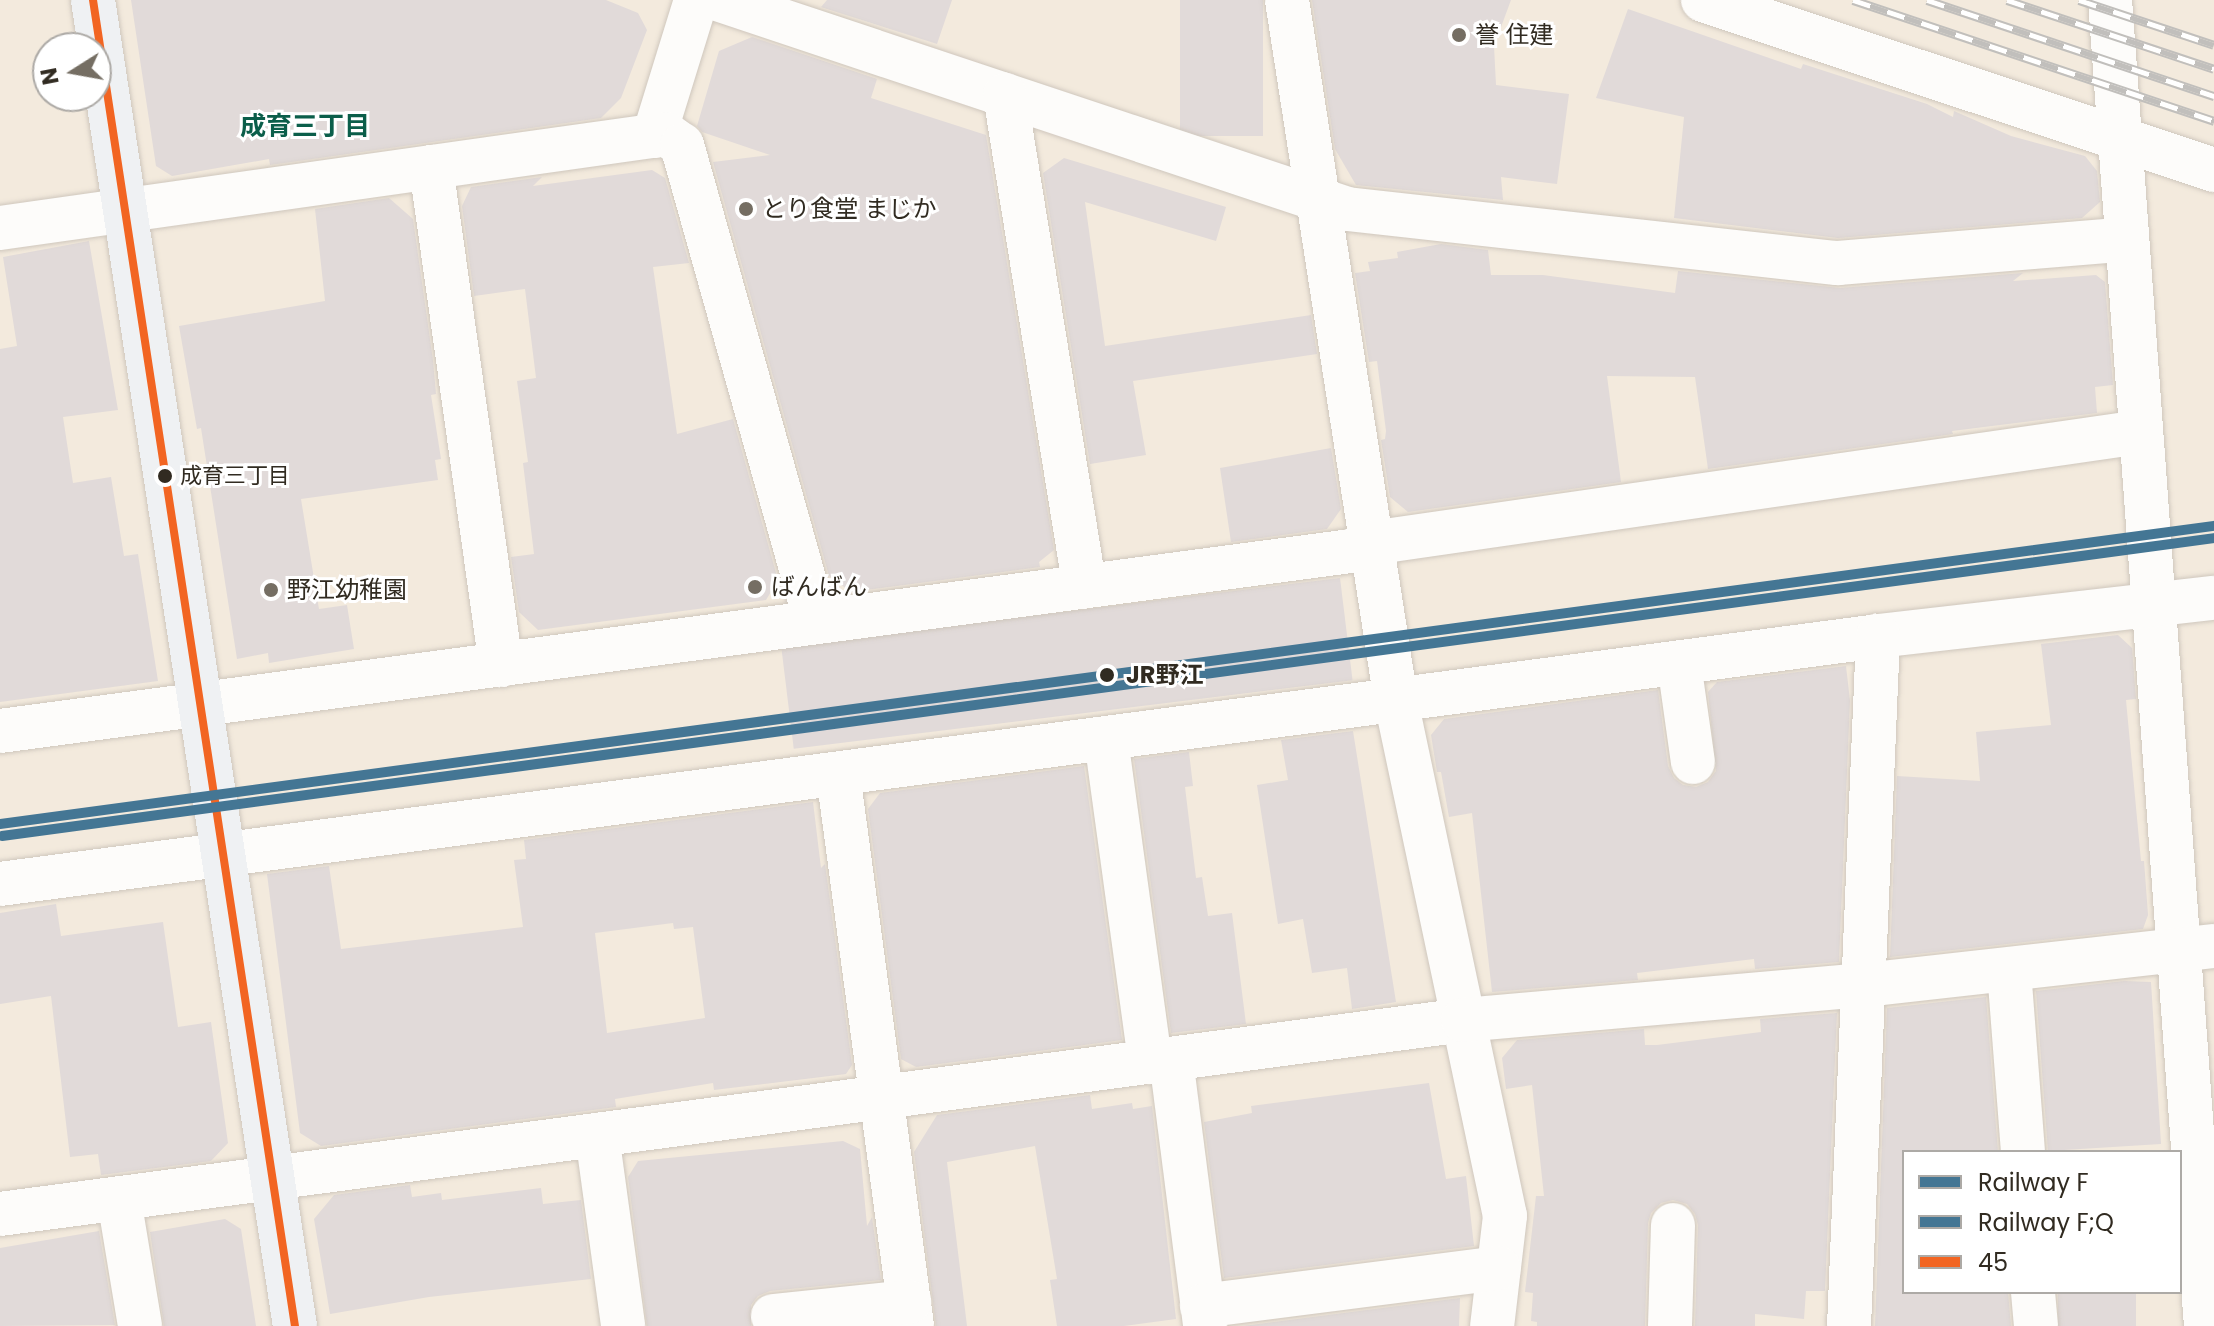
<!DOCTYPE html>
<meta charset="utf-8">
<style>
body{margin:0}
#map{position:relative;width:2214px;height:1326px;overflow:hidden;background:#f3eadd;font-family:Poppins,"Noto Sans JP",sans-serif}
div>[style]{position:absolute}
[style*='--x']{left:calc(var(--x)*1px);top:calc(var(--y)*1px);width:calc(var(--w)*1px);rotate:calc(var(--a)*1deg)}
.building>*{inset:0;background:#e1dad9;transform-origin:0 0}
.roads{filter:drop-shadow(0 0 2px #cfc7bd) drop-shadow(0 0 2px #cfc7bd)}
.minor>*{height:44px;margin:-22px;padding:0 22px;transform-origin:22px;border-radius:22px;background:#fdfcfa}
.major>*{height:44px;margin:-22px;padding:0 22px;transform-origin:22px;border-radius:22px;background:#eff1f3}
.rail>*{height:9px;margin-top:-4.5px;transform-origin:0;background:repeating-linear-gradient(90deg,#fff 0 18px,#c1bfbc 0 36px);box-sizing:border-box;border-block:2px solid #c1bfbc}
.bus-1>*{height:8px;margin:-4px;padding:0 4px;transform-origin:4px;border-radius:4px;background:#f26522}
.rail-1>*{height:10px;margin:-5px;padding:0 5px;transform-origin:5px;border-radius:5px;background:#447694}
.rail-2>*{height:10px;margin:-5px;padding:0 5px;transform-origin:5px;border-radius:5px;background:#447694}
.dots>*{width:22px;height:22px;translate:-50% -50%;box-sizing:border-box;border:4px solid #fff;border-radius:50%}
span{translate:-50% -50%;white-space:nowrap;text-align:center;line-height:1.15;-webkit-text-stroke:6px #fff;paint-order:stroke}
.bus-label{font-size:22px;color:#312b21}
.left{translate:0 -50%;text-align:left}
.poi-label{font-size:24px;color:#312b21}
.stop-label{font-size:24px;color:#312b21;font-weight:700}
.neighbourhood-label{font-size:26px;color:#0b5e4a;font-weight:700}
.legend{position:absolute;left:1902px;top:1150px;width:280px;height:144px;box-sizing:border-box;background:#fff;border:2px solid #adaaa6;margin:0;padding:10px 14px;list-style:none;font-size:24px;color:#312b21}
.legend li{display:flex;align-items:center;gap:16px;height:40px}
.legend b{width:40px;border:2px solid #adaaa6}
.north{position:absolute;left:32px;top:32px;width:80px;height:80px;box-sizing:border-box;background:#fff;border:2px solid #adaaa6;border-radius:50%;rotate:259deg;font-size:22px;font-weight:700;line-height:32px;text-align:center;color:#312b21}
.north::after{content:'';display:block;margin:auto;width:28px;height:36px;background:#756e63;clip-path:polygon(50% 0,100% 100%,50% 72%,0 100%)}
</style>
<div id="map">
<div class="building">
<div style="clip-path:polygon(131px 0,606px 0,638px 13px,647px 30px,621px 98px,601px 118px,270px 165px,269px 159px,172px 176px,156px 166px)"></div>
<div style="clip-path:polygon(827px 0,952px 0,937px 44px,821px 7px)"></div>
<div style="left:1180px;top:0;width:83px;height:136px"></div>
<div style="clip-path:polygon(1312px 0,1511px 0,1494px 46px,1496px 85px,1569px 94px,1557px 184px,1501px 177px,1503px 200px,1356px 185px,1335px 149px)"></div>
<div style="clip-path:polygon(1628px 9px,1801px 69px,1803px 64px,1927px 104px,1953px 117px,1954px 111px,2011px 136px,2085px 156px,2097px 171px,2100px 202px,2082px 218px,1838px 238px,1674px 218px,1684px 117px,1596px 98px)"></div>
<div style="clip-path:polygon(752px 37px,877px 79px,871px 98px,986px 135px,1054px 550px,1039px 562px,1040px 567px,851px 592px,829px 576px,713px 162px,770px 155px,702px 132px,697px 126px,719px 51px)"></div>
<div style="clip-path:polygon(1064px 158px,1226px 207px,1216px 241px,1085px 202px,1105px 346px,1311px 315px,1317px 354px,1133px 381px,1146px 455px,1090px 464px,1043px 173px)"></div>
<div style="clip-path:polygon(652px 170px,665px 178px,689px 263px,653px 267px,677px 434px,733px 419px,778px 580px,766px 600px,538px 630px,519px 612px,511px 557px,534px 554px,523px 463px,528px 462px,517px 381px,536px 378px,525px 289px,474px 296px,462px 206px,471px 187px,542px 177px,533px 186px)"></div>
<div style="clip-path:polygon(389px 198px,413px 219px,433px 360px,436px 394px,431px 395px,441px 459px,435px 460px,438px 480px,301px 499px,319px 609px,347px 605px,354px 649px,269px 663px,268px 653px,237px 659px,201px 428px,197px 429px,179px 326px,325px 301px,315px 209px)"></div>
<div style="clip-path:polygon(89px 241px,118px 410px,63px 417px,73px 483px,111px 477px,124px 556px,138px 554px,158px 681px,0 702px,0 349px,17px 346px,3px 257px)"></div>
<div style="clip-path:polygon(1441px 244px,1488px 250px,1491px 275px,1543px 275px,1675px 293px,1678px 271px,1840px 288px,2023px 273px,2013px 281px,2096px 275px,2105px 282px,2113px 385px,2095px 387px,2097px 413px,1952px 431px,1953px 434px,1708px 469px,1695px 377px,1607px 376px,1621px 482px,1408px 512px,1390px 497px,1381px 440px,1385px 439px,1386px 431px,1377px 361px,1369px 362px,1355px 273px,1370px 271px,1368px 262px,1398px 258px,1397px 252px)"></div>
<div style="clip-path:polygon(1331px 448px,1341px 509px,1327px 529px,1231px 542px,1220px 468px)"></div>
<div style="left:1340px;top:578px;width:103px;height:563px;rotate:83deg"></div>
<div style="clip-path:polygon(2118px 635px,2132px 648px,2136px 699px,2126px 700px,2141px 861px,2144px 861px,2148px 915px,2143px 929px,1890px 957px,1897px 776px,1980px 781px,1976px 732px,2051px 725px,2041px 644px)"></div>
<div style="clip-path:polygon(1846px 666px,1850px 701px,1839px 962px,1755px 969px,1754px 959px,1637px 973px,1638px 980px,1492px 992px,1472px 813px,1449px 817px,1441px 772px,1437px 772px,1431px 735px,1444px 719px,1658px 690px,1668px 766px,1674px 778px,1683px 785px,1696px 787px,1708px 782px,1716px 771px,1708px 692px,1717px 682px)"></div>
<div style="clip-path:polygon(1353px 731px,1396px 1002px,1352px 1009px,1347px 968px,1312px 973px,1303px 919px,1278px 924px,1257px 785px,1288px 780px,1281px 740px)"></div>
<div style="clip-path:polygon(1189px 752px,1193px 786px,1185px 787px,1196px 878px,1202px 877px,1208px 916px,1232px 913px,1246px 1024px,1171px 1033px,1134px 759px)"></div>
<div style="clip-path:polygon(1084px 766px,1122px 1040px,916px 1067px,901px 1059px,868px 809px,880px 793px)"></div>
<div style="clip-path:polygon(evenodd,813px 802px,821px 868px,825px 864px,852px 1065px,846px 1074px,714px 1090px,713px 1083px,615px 1099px,616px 1107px,321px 1146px,300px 1133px,267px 874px,329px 866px,341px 949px,523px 927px,514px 860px,526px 859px,524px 840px,813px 802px,673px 923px,674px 929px,693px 927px,705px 1018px,607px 1033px,595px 933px,673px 923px)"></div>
<div style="clip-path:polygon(56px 904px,61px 936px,163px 922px,178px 1027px,211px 1022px,228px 1143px,211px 1161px,101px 1175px,98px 1154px,70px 1157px,51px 996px,0 1004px,0 913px)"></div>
<div style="clip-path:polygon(2124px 981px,2151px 982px,2161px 1144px,2048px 1151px,2036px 991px)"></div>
<div style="clip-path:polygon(1986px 997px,1998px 1152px,1904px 1152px,1904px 1292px,2008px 1292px,2011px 1326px,1875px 1326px,1887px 1008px)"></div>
<div style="clip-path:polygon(1837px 1013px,1825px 1291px,1806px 1291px,1804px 1319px,1755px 1314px,1755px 1326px,1695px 1326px,1698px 1225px,1695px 1214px,1687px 1204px,1673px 1200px,1661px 1203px,1651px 1213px,1648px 1223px,1645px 1326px,1537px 1326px,1537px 1322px,1531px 1321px,1533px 1293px,1525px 1292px,1536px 1196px,1544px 1196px,1532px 1085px,1506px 1089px,1502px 1058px,1517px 1040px,1644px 1029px,1645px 1045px,1657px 1045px,1761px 1032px,1760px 1019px)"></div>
<div style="clip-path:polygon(1429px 1083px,1446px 1179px,1466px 1176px,1474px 1246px,1224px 1278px,1204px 1122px,1252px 1113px,1251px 1106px)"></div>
<div style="clip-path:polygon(1090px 1095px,1092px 1109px,1132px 1103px,1133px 1109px,1152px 1106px,1176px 1319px,1124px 1326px,1057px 1326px,1050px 1280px,1057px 1279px,1035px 1146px,947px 1162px,967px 1326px,936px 1326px,914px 1152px,937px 1115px)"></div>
<div style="clip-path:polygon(843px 1141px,860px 1149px,867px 1226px,872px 1217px,881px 1280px,770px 1291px,758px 1296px,751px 1305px,751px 1326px,647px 1326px,628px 1177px,638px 1161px)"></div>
<div style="clip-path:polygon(410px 1185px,412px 1197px,441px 1193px,442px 1200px,541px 1188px,543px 1204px,581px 1200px,591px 1279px,429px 1297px,330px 1314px,314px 1219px,334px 1195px)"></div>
<div style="clip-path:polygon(225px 1219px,241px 1229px,256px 1326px,164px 1326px,150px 1232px)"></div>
<div style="clip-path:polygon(99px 1231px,115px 1325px,0 1326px,0 1248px)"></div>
<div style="left:2058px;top:1292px;width:78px;height:34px"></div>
<div style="clip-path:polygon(1460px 1298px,1459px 1326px,1243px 1326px)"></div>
</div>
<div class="roads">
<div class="minor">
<div style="--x:720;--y:0;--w:661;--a:18.43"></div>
<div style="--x:1347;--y:209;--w:494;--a:6.3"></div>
<div style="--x:1838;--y:263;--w:290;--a:-4.7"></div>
<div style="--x:1287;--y:0;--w:709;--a:81.16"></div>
<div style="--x:1396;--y:701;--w:526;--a:78.05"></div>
<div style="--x:1505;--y:1216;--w:111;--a:96.7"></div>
<div style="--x:1703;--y:0;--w:539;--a:18.4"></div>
<div style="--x:2110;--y:0;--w:1329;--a:85.86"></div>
<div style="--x:1005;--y:95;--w:498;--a:80.8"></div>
<div style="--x:654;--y:136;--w:142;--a:-72.8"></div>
<div style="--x:431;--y:167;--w:503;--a:82"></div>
<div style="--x:0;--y:228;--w:673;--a:-8.03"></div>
<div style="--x:666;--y:134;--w:19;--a:35"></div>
<div style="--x:682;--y:145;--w:495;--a:74.3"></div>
<div style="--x:1679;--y:663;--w:100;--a:82"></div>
<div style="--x:0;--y:731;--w:1363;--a:-7.59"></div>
<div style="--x:1351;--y:551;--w:22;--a:-22"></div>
<div style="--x:1371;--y:543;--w:777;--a:-8.21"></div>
<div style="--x:1106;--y:739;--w:326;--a:82.2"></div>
<div style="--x:838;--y:774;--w:557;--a:82.36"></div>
<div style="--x:0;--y:884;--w:1894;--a:-7.52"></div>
<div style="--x:1878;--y:636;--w:338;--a:-6.5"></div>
<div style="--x:2009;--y:970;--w:183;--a:85.6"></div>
<div style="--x:1171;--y:1059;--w:269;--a:82.7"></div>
<div style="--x:597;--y:1135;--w:193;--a:82.2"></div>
<div style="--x:119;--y:1199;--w:129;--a:80.6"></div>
<div style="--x:0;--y:1214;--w:1476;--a:-7.55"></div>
<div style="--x:1463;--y:1020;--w:404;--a:-5"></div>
<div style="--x:1865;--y:985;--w:351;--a:-6.4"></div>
<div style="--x:2033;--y:1292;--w:34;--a:85"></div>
<div style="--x:1202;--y:1306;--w:299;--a:-7.3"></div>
<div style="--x:773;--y:1316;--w:137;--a:-5.9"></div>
<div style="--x:1670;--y:1326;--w:101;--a:-88.3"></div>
<div style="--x:1849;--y:1326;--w:691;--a:-87.59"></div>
</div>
<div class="major">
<div style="--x:93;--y:0;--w:1341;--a:81.34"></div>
</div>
</div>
<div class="rail">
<div style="--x:1853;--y:0;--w:381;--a:18.5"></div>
<div style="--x:1927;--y:0;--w:303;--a:18.5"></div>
<div style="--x:2007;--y:0;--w:218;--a:18.4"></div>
<div style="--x:2079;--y:0;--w:142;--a:18.4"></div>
</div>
<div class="bus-1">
<div style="--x:93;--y:0;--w:1341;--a:81.34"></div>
</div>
<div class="rail-1">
<div style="--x:0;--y:824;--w:2234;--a:-7.67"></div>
</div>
<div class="rail-2">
<div style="--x:2;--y:836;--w:2232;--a:-7.67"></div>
</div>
<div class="dots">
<div style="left:1459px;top:35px;background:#756e63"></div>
<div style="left:746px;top:209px;background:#756e63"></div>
<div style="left:165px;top:476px;background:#312b21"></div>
<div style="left:755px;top:587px;background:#756e63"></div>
<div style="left:271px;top:590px;background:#756e63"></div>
<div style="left:1107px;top:675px;background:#312b21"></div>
</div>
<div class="bus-label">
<span class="left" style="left:180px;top:476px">成育三丁目</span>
</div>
<div class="poi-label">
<span class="left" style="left:1475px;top:35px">誉 住建</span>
<span class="left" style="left:762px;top:209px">とり食堂 まじか</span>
<span class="left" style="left:771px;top:587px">ばんばん</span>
<span class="left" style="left:287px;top:590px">野江幼稚園</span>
</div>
<div class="stop-label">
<span class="left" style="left:1126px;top:675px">JR野江</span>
</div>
<div class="neighbourhood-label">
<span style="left:305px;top:127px">成育三丁目</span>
</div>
<ul class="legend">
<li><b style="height:10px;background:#447694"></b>Railway F</li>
<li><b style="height:10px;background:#447694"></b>Railway F;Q</li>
<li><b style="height:10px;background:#f26522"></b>45</li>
</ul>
<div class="north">N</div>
</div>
